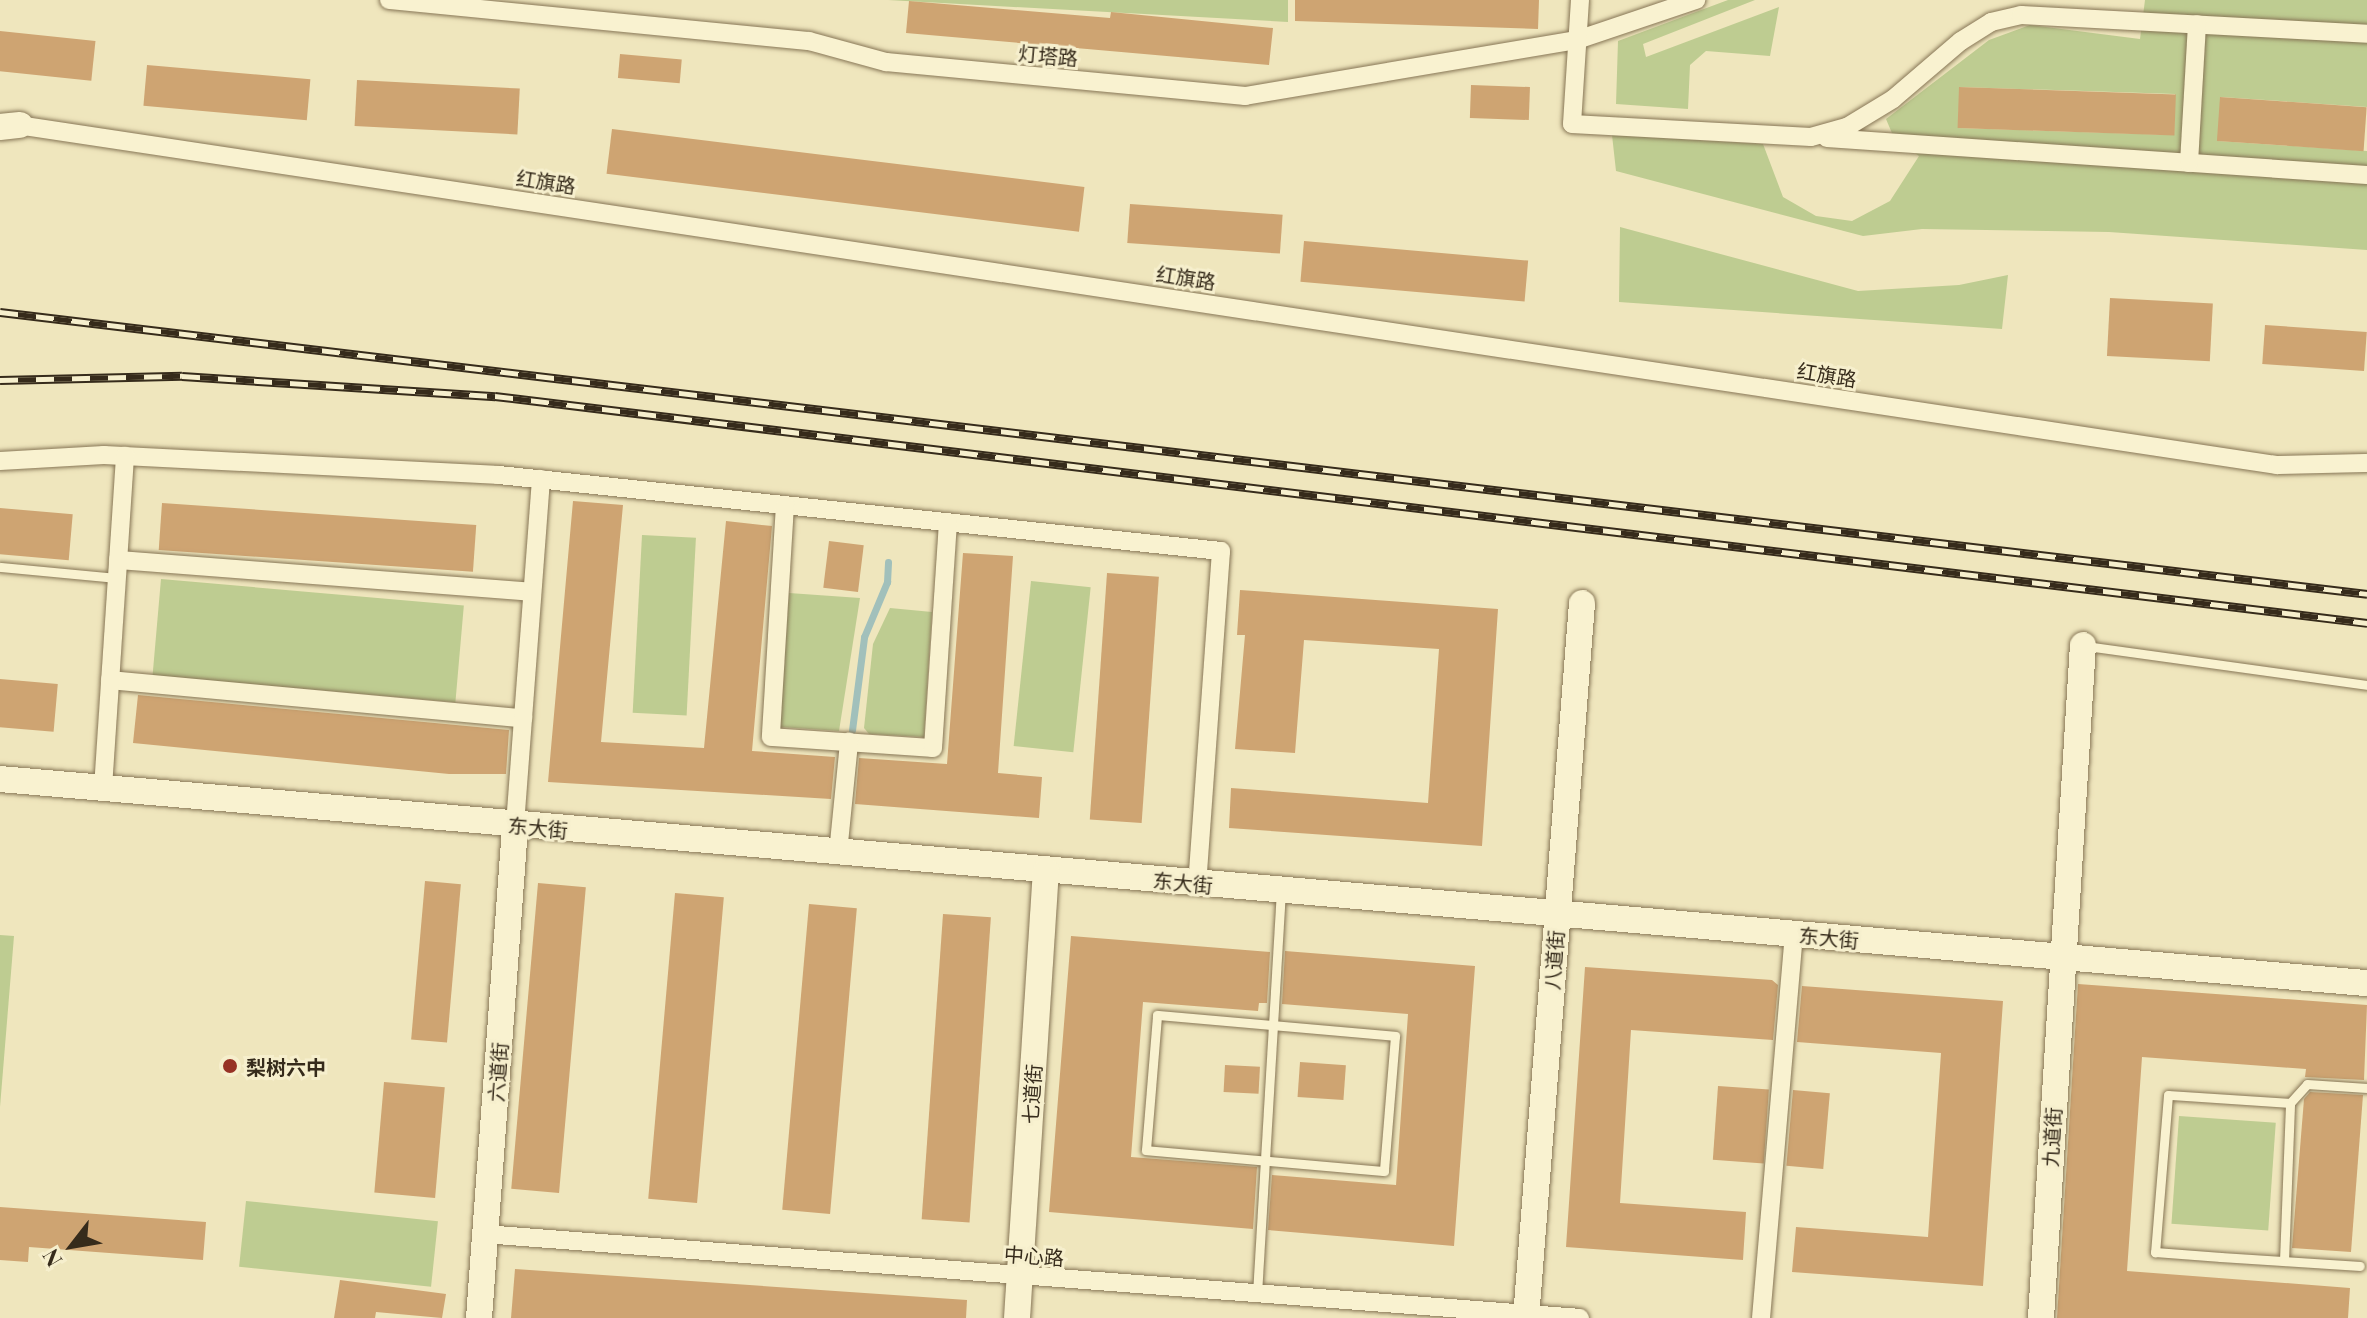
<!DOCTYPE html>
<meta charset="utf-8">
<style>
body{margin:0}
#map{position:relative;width:2367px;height:1318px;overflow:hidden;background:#efe6bd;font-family:"Playfair Display","Noto Sans SC",serif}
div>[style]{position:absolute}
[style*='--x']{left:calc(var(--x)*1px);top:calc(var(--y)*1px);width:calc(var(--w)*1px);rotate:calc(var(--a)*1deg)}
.green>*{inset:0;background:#becc91;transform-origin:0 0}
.stream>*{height:7px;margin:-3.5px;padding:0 3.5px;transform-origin:3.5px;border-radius:3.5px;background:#a1c0bb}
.building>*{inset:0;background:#cea472;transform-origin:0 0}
.roads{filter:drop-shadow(0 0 2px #877656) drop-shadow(0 0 2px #877656)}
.lane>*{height:9px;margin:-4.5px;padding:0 4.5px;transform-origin:4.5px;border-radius:4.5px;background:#f9f2d0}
.street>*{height:18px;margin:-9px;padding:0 9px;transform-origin:9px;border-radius:9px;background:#f9f2d0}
.secondary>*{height:26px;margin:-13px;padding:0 13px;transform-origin:13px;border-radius:13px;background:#f9f2d0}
.rail>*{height:9px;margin-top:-4.5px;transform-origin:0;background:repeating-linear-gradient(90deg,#f6efcd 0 18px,#362b1b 0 36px);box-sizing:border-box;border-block:2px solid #362b1b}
.dots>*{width:22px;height:22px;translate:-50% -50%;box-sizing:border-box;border:4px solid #f6efcd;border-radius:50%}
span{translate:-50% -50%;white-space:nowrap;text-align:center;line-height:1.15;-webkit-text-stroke:6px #f6efcd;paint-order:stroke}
.street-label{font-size:20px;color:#362b1b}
.poi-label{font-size:20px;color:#362b1b;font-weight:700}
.left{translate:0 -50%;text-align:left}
.north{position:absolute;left:32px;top:1206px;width:80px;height:80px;-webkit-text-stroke:6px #f6efcd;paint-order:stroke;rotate:239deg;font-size:22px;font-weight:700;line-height:32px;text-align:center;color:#362b1b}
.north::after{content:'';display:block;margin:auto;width:28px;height:36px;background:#362b1b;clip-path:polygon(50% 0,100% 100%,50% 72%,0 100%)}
</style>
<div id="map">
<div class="green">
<div style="clip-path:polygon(888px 0,1288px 0,1288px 22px)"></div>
<div style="clip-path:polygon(1728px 0,1755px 0,1643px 44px,1646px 57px,1779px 7px,1770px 56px,1706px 51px,1690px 65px,1688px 109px,1616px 104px,1618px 41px)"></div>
<div style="clip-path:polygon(evenodd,2145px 0,2367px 0,2367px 107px,2221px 97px,2218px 141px,2367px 151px,2367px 250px,2109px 232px,1922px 229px,1863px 236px,1616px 171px,1612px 135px,1763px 144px,1783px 197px,1816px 216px,1852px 221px,1890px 201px,1919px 156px,1894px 138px,1886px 119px,1989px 40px,2030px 25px,2140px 39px,2145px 0,1960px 87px,2175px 94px,2174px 135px,1958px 128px,1960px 87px)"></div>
<div style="clip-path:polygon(1620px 227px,1858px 291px,1959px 285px,2008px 275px,2002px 329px,1619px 302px)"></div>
<div style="left:642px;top:535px;width:54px;height:178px;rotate:3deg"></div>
<div style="left:161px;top:579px;width:304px;height:97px;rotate:5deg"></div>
<div style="left:1031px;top:581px;width:60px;height:166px;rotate:6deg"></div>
<div style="clip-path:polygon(789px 593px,860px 598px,839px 731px,780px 727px)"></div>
<div style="clip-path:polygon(890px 608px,932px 612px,924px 737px,869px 734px,864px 728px,873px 644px)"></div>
<div style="clip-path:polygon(0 935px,14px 936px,0 1107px)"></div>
<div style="left:2179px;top:1116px;width:97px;height:108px;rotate:4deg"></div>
<div style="left:246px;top:1201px;width:193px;height:66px;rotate:6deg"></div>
</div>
<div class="stream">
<div style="--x:852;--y:730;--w:94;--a:-82.6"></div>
<div style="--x:864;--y:637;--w:60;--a:-67.3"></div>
<div style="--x:887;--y:582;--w:20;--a:-87"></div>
</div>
<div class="building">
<div style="clip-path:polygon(1295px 0,1539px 0,1538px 29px,1295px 21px)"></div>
<div style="clip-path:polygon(909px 1px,1110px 18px,1111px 12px,1273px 28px,1269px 65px,906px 33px)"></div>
<div style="left:0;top:31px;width:96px;height:40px;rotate:6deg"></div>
<div style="left:620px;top:54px;width:62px;height:24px;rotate:5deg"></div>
<div style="left:147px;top:65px;width:164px;height:41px;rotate:5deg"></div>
<div style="left:357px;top:80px;width:163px;height:46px;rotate:3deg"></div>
<div style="left:1471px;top:85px;width:59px;height:33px;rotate:2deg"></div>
<div style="left:1959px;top:87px;width:217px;height:41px;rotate:2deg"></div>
<div style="left:2220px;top:97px;width:147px;height:44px;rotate:4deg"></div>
<div style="left:612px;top:129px;width:476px;height:45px;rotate:7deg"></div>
<div style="left:1130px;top:204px;width:153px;height:39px;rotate:4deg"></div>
<div style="left:1304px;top:241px;width:225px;height:41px;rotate:5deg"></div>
<div style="left:2110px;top:298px;width:103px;height:58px;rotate:3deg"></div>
<div style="left:2265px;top:325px;width:102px;height:39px;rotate:4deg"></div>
<div style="clip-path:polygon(573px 501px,623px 505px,601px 742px,704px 748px,726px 521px,772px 526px,752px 751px,835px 757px,831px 799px,548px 782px)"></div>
<div style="left:162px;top:503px;width:315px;height:47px;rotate:4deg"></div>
<div style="left:0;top:508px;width:73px;height:46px;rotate:5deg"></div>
<div style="left:829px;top:541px;width:35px;height:47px;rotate:7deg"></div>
<div style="clip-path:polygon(963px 553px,1013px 556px,998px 773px,1042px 777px,1039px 818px,855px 804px,859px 758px,947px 764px)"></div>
<div style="left:1107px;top:573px;width:52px;height:247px;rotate:4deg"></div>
<div style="clip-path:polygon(1240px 590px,1498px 609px,1482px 846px,1229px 828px,1231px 788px,1428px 803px,1439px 649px,1304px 640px,1295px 753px,1235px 749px,1245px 635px,1237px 635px)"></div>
<div style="left:0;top:679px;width:58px;height:48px;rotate:5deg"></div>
<div style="clip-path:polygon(138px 695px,509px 730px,506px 774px,449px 774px,133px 743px)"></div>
<div style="left:425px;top:881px;width:36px;height:159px;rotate:5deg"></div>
<div style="left:538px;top:883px;width:48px;height:307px;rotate:5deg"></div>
<div style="left:675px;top:893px;width:49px;height:307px;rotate:5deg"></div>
<div style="left:809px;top:904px;width:48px;height:307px;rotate:5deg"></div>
<div style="left:943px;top:914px;width:48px;height:306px;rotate:4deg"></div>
<div style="clip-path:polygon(1071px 936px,1270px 952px,1267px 1003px,1259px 1003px,1258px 1011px,1143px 1002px,1131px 1157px,1257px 1167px,1253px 1229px,1049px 1212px)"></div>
<div style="clip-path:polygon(1285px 951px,1475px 966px,1454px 1246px,1268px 1230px,1272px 1175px,1396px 1185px,1408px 1014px,1282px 1004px)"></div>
<div style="clip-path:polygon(1585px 967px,1772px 980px,1778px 985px,1773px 1040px,1631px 1030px,1620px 1203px,1746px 1212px,1743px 1260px,1566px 1247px)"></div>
<div style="clip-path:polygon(2078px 984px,2367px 1005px,2364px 1080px,2305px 1077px,2306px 1069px,2142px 1057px,2127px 1271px,2350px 1288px,2348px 1318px,2057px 1318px)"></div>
<div style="clip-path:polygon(1802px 986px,2003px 1001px,1983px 1286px,1792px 1272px,1796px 1227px,1928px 1237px,1941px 1053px,1797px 1042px)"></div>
<div style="left:1300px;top:1062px;width:46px;height:35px;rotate:4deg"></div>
<div style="left:1225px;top:1065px;width:35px;height:27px;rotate:3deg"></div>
<div style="left:384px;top:1082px;width:61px;height:111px;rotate:5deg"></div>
<div style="left:1718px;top:1086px;width:51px;height:74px;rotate:4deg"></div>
<div style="left:1793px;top:1090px;width:37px;height:76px;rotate:5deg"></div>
<div style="clip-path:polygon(2310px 1092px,2363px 1095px,2351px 1252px,2292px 1248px,2304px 1099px)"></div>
<div style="clip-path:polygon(0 1207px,206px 1222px,203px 1260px,29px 1247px,28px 1262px,0 1260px)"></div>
<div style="clip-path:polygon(515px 1269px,967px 1300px,966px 1318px,511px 1318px)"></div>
<div style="clip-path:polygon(340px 1280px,446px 1294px,442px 1318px,376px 1312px,375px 1318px,334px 1318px)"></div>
</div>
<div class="roads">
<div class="lane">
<div style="--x:0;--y:567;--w:118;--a:5.4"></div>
<div style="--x:2086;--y:646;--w:284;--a:7.9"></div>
<div style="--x:1157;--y:1015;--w:239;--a:5"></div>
<div style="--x:1395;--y:1036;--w:135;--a:94.7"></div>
<div style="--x:1384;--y:1171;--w:239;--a:-175"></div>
<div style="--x:1146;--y:1150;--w:135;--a:-85.3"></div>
<div style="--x:2290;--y:1103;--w:25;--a:-48"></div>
<div style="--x:2307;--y:1084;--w:60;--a:3.8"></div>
<div style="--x:2284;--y:1261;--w:158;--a:-87.8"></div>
<div style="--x:2290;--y:1103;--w:122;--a:-176.2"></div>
<div style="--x:2168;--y:1095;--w:158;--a:94.7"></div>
<div style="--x:2155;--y:1252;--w:66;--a:4.3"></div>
<div style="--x:2221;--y:1257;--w:139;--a:3.7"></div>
<div style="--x:1257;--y:1294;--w:404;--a:-86.6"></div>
</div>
<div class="street">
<div style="--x:389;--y:0;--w:422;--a:5.6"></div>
<div style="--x:809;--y:41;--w:80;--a:15.3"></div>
<div style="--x:886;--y:62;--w:361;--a:5.4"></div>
<div style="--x:1245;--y:96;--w:337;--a:-9.6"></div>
<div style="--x:1577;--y:40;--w:126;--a:-18.6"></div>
<div style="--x:1580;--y:0;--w:124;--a:93.7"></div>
<div style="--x:1572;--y:124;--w:239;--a:3.1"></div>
<div style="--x:1811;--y:137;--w:37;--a:-16"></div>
<div style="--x:1847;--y:127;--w:54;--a:-31.3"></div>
<div style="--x:1893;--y:99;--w:89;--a:-40.5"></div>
<div style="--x:1961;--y:41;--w:36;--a:-32"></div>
<div style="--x:1991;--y:22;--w:31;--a:-13"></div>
<div style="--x:2021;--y:15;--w:347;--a:3.1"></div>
<div style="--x:11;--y:124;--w:2292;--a:8.56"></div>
<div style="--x:2277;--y:465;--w:90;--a:-1.3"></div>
<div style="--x:1827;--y:138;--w:541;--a:3.92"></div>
<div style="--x:2189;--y:163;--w:139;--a:-86.7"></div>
<div style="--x:0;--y:461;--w:104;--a:-3.3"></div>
<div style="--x:104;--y:455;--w:396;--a:2.9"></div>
<div style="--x:499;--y:475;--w:726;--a:6.01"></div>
<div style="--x:1221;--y:551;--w:333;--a:94.1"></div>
<div style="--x:785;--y:505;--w:232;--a:93.5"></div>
<div style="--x:771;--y:737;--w:162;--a:3.9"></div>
<div style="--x:933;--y:748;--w:225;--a:-86.2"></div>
<div style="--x:118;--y:560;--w:415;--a:4.4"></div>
<div style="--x:110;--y:680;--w:415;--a:5.3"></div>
<div style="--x:103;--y:788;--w:333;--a:-86.2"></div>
<div style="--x:515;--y:825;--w:347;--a:-85.7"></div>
<div style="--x:838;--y:853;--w:112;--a:-84.3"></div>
<div style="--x:484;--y:1234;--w:1099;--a:4.38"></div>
<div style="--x:1761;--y:1318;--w:385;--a:-85.1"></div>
</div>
<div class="secondary">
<div style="--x:0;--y:127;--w:20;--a:-6"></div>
<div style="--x:0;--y:779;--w:2376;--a:4.93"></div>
<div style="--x:479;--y:1318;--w:494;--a:-85.8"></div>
<div style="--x:1017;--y:1318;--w:448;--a:-86.3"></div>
<div style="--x:1526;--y:1318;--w:717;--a:-85.52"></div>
<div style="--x:2041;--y:1318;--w:674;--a:-86.43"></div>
</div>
</div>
<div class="rail">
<div style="--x:0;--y:312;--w:2384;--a:6.79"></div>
<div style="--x:0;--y:380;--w:182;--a:-1.3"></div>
<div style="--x:182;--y:376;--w:314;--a:3.7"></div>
<div style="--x:495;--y:396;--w:1886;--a:6.91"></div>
</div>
<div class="dots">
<div style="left:230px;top:1066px;background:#973225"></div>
</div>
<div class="street-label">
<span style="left:1048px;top:55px;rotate:5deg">灯塔路</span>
<span style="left:546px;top:181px;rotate:9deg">红旗路</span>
<span style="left:1186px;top:277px;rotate:9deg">红旗路</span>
<span style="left:1827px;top:374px;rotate:9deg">红旗路</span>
<span style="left:538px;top:827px;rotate:5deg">东大街</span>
<span style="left:1183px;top:882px;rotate:5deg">东大街</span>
<span style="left:1829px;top:937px;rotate:5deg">东大街</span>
<span style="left:1553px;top:960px;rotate:-86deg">八道街</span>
<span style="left:497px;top:1072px;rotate:-86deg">六道街</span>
<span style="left:1031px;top:1094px;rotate:-86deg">七道街</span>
<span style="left:2051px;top:1137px;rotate:-87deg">九道街</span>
<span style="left:1034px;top:1255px;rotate:4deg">中心路</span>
</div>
<div class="poi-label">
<span class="left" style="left:246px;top:1066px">梨树六中</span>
</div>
<div class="north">N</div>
</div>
